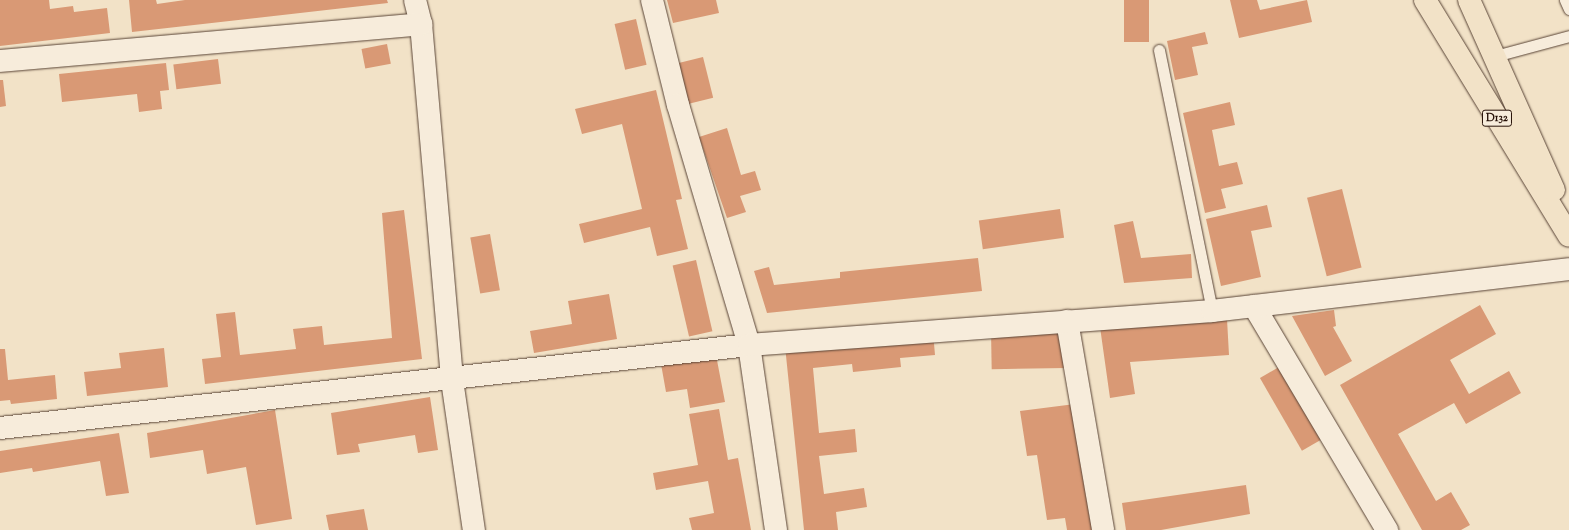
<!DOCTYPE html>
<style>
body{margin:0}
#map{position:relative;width:1569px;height:530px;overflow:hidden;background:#f2e2c7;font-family:"Sorts Mill Goudy",serif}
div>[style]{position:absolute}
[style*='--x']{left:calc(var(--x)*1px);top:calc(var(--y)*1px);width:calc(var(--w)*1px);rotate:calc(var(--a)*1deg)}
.building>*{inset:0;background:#d99975;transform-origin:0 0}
.roads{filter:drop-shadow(0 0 1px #594436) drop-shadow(0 0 1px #594436)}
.service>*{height:11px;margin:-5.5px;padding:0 5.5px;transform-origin:5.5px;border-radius:5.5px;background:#f7ecdb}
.minor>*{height:22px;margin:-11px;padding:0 11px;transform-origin:11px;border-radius:11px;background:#f7ecdb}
.tertiary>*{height:22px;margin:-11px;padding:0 11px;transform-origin:11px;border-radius:11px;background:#f7ecdb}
.trunk>*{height:22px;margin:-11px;padding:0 11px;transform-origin:11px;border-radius:11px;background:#f2e2c7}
span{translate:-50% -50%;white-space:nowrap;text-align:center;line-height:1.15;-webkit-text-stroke:3px #f7ecdb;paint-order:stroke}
.shield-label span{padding:1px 3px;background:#f7ecdb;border:1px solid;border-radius:3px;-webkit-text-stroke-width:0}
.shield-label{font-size:11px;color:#261006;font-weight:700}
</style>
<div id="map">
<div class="building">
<div style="clip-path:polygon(0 0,49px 0,50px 9px,73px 6px,74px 12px,107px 8px,110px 33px,0 46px)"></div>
<div style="clip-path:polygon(129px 0,156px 0,157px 4px,185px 0,387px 0,388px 3px,132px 32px)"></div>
<div style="clip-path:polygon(667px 0,716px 0,719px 13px,673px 23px)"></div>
<div style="left:1124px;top:0;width:25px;height:42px"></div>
<div style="clip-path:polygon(1230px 0,1257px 0,1260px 10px,1307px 0,1312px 22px,1239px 38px)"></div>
<div style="left:636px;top:19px;width:47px;height:22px;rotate:77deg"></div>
<div style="clip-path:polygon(1205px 32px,1208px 44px,1192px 47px,1198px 75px,1175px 80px,1167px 41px)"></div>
<div style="left:387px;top:44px;width:20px;height:26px;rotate:79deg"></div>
<div style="left:703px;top:57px;width:42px;height:25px;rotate:76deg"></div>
<div style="left:218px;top:59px;width:25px;height:45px;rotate:83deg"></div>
<div style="clip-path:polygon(166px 63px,169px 90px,160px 91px,162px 109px,139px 112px,137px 94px,62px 102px,59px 74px)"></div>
<div style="clip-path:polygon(0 80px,3px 80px,6px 106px,0 107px)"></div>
<div style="clip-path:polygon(656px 90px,682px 199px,676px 200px,688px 249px,657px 256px,650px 227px,584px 243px,579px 224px,642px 209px,622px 124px,582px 134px,575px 109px)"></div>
<div style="clip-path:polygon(1230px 102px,1235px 125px,1212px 130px,1219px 166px,1237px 162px,1243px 184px,1221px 189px,1226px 208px,1205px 213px,1183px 113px)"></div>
<div style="clip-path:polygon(727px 128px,741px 175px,755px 171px,761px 190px,740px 196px,746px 212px,727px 218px,699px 137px)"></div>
<div style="left:1342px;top:189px;width:81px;height:36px;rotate:76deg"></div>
<div style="clip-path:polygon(1267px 205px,1272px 227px,1251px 231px,1261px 277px,1221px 286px,1206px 219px)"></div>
<div style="left:1060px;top:209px;width:29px;height:82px;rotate:82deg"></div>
<div style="clip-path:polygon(404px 210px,422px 359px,205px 384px,202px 359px,221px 357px,216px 314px,235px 312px,240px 355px,296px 349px,293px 329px,322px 326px,324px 345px,392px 338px,382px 213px)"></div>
<div style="clip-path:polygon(1133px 221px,1141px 258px,1191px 254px,1192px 278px,1124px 283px,1114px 225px)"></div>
<div style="left:490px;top:234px;width:57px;height:20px;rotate:80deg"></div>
<div style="clip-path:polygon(978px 258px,982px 291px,767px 313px,754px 271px,769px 267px,774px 285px,840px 278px,840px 272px)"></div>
<div style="left:696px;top:260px;width:73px;height:24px;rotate:77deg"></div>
<div style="clip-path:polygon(609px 294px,617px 339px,534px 353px,530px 331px,572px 324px,568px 301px)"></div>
<div style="clip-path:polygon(1480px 305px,1496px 334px,1450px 360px,1469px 394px,1509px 371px,1521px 393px,1466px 424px,1454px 403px,1398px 434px,1436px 501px,1451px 492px,1470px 525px,1461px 530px,1422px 530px,1340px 385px)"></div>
<div style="clip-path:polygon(1334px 310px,1336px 326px,1333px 327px,1352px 361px,1325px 376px,1292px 316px)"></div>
<div style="clip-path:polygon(1227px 319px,1229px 355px,1130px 362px,1135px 394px,1110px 398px,1100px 327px)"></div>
<div style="left:1065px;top:329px;width:39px;height:74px;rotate:89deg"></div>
<div style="clip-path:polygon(933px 332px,935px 355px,900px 358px,901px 367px,853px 372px,852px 364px,813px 368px,819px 433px,855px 429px,857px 452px,819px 456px,824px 494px,864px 488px,867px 507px,836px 512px,838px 530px,804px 530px,785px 346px)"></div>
<div style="clip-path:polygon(164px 348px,168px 387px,87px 396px,84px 372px,121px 368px,119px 353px)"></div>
<div style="clip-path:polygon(0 349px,5px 349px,8px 380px,55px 375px,57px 399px,11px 404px,10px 400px,0 401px)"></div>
<div style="clip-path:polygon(716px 355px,725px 402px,690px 408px,687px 389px,666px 392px,661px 364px)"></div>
<div style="left:1279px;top:367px;width:84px;height:22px;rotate:60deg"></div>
<div style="clip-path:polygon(430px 397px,438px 450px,418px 453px,415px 435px,358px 444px,360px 452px,337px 455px,331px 413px)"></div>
<div style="clip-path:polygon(1075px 404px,1093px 530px,1067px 530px,1065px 518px,1047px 520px,1037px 455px,1027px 456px,1020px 411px)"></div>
<div style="clip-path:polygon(719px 409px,728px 460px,738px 458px,751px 530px,692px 530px,689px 518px,714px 513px,708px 481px,656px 490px,653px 473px,698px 465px,689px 414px)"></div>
<div style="clip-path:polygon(275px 410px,292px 519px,256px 525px,246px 467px,207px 474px,203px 450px,150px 458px,147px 433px)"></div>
<div style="clip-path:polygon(119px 433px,129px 493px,106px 496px,100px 461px,33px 472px,32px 468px,0 473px,0 451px)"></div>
<div style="clip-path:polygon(1246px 485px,1250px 514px,1161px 530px,1126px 530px,1122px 503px)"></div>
<div style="clip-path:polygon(364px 509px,368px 530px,329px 530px,326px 515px)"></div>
</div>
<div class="roads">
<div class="service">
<div style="--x:1565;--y:0;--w:10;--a:66"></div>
<div style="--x:1159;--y:50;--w:266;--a:78.5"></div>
<div style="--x:1495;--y:56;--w:77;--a:-15.1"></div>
</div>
<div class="minor">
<div style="--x:415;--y:0;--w:25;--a:76"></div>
<div style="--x:421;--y:24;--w:357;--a:85"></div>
<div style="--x:452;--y:380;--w:152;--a:81.7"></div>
<div style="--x:652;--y:0;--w:108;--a:76.1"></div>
<div style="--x:678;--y:105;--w:250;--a:73.5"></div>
<div style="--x:749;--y:345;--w:187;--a:81.7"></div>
<div style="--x:0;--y:61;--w:423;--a:-5"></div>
<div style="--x:1254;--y:306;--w:261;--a:59.3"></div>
<div style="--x:1067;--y:321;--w:212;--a:80.2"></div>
</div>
<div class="tertiary">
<div style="--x:0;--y:428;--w:754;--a:-6.32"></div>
<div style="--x:749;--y:345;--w:464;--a:-4.2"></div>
<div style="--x:1212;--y:311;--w:359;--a:-6.7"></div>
</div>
<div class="trunk">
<div style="--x:1425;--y:0;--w:276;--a:58.6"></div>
<div style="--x:1469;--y:0;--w:208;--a:65.9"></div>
</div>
</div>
<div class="shield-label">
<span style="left:1497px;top:118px">D132</span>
</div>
</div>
